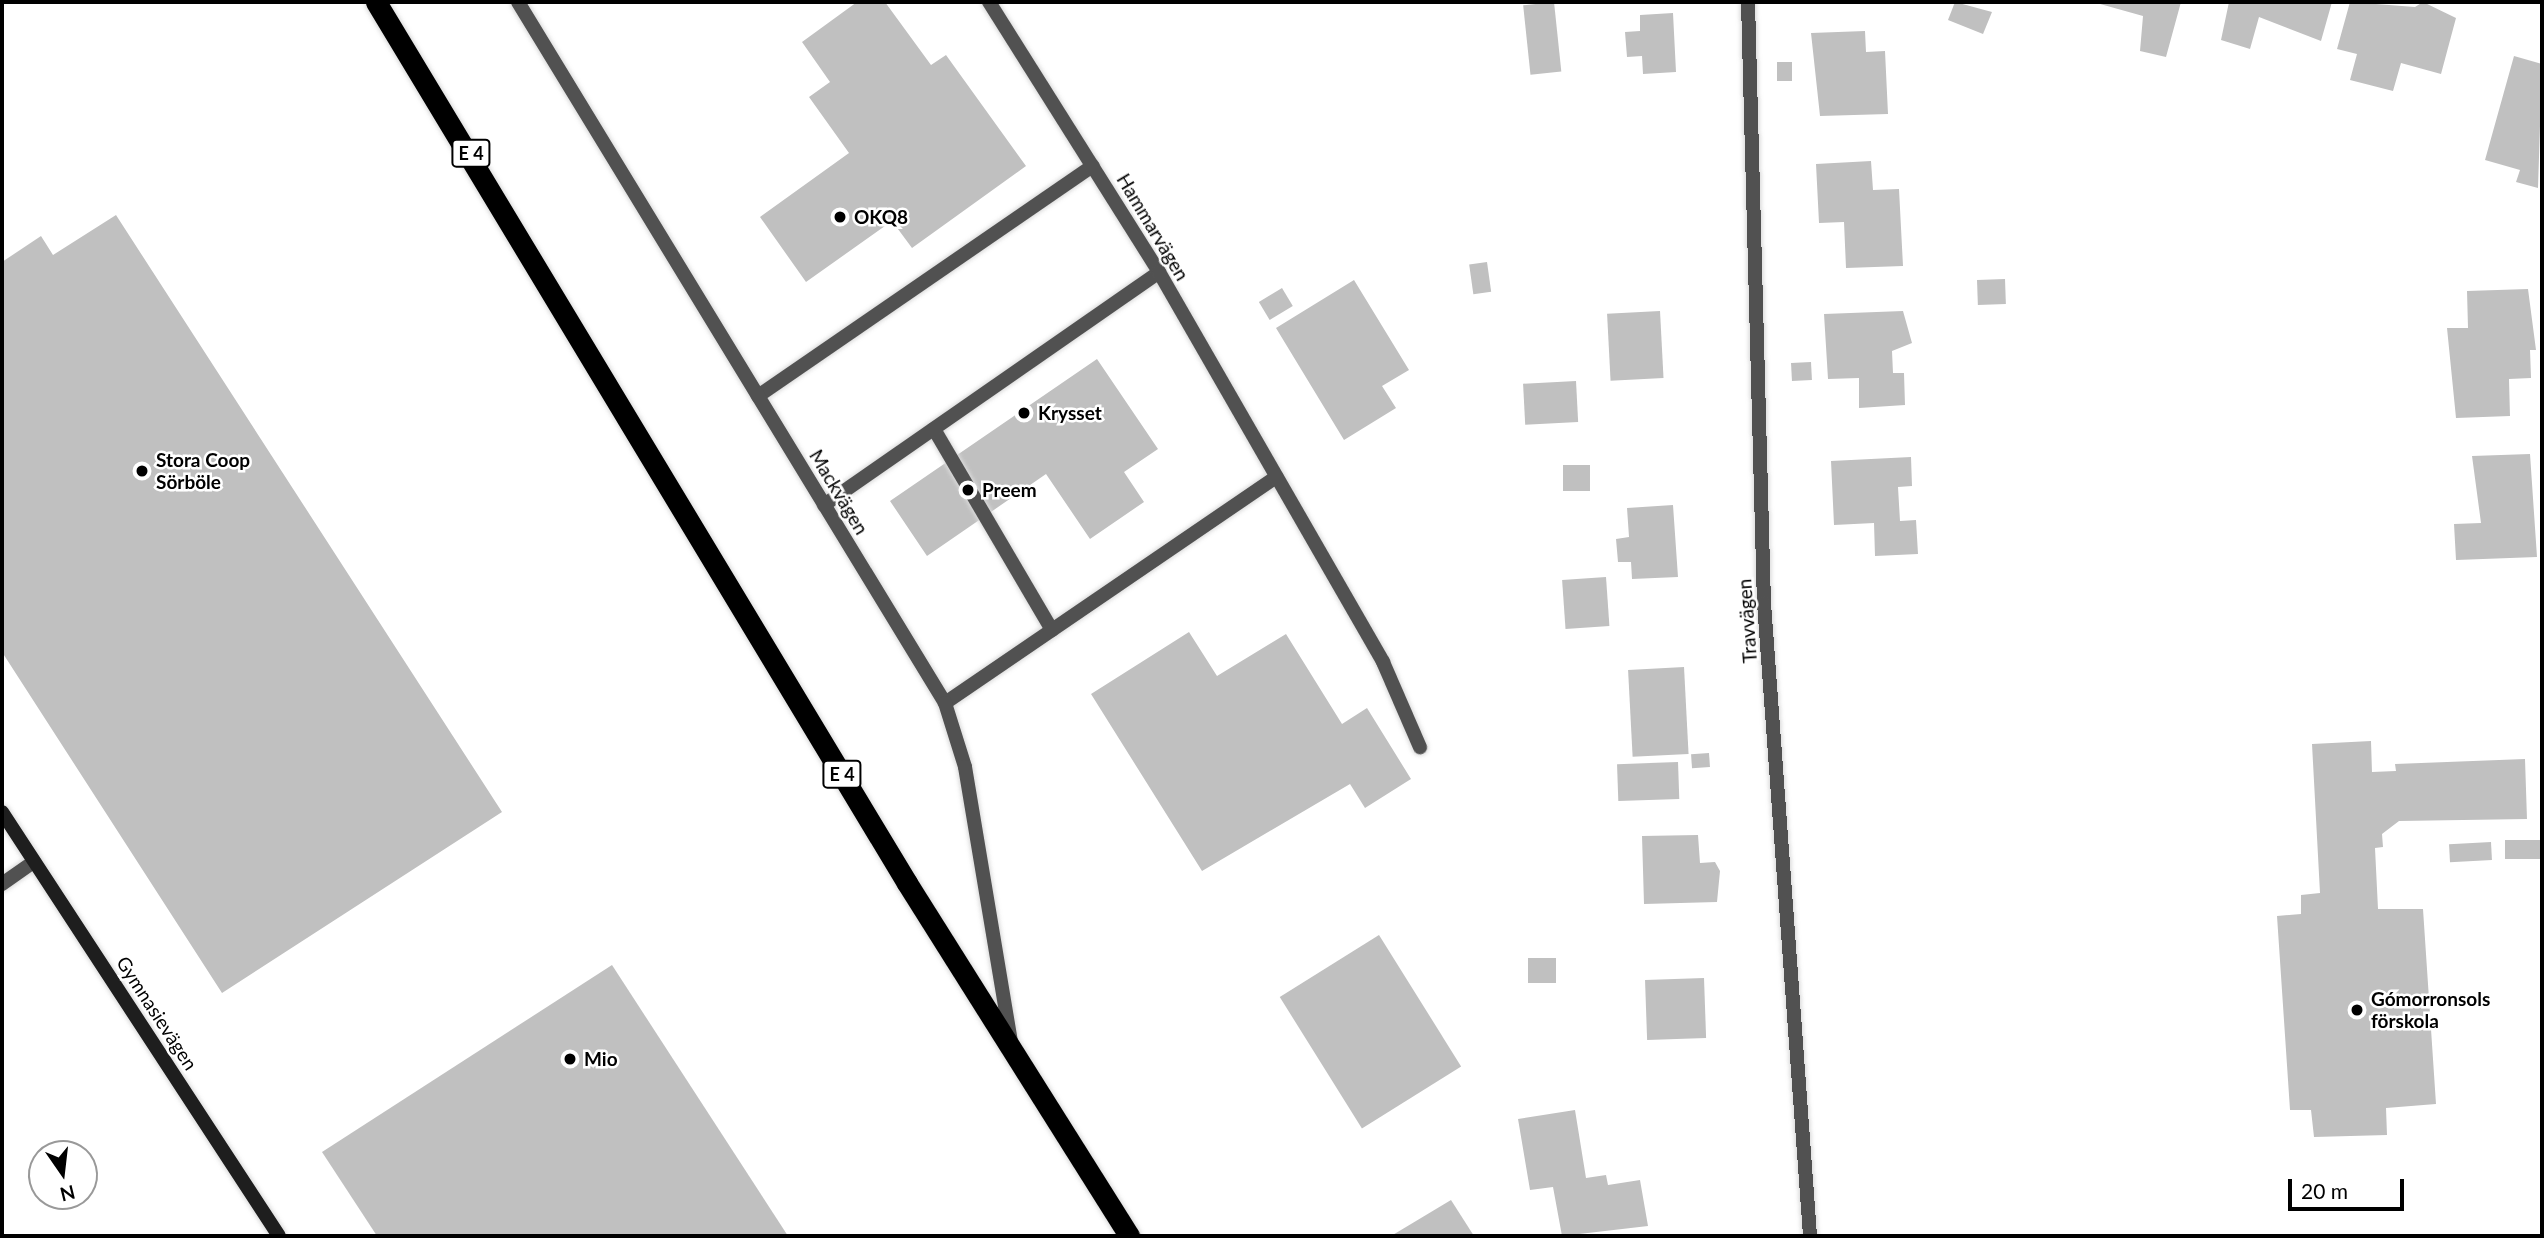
<!DOCTYPE html>
<meta charset="utf-8">
<style>
body{margin:0}
#map{position:relative;width:2544px;height:1238px;overflow:hidden;background:#fff;font-family:Lato,sans-serif}
div>[style]{position:absolute}
[style*='--x']{left:calc(var(--x)*1px);top:calc(var(--y)*1px);width:calc(var(--w)*1px);rotate:calc(var(--a)*1deg)}
.building>*{inset:0;background:#c0c0c0;transform-origin:0 0}
.roads{filter:drop-shadow(0 0 2px #dbdbdb) drop-shadow(0 0 2px #dbdbdb)}
.lane>*{height:14px;margin:-7px;padding:0 7px;transform-origin:7px;border-radius:7px;background:#515151}
.street>*{height:14px;margin:-7px;padding:0 7px;transform-origin:7px;border-radius:7px;background:#515151}
.secondary>*{height:14px;margin:-7px;padding:0 7px;transform-origin:7px;border-radius:7px;background:#1e1e1e}
.highway>*{height:21px;margin:-10.5px;padding:0 10.5px;transform-origin:10.5px;border-radius:10.5px;background:#000}
.dots>*{width:19px;height:19px;translate:-50% -50%;box-sizing:border-box;border:4px solid #fff;border-radius:50%}
span{translate:-50% -50%;white-space:nowrap;text-align:center;line-height:1.15;-webkit-text-stroke:5px #fff;paint-order:stroke}
.shield-label span{padding:2px 5px;background:#fff;border:2px solid;border-radius:5px;-webkit-text-stroke-width:0}
.shield-label{font-size:18px;color:#000;font-weight:700}
.poi-label{font-size:19px;color:#000;font-weight:700}
.left{translate:0 -50%;text-align:left}
.street-label{font-size:19px;color:#000}
.frame{position:absolute;inset:0;border:4px solid #000;pointer-events:none}
.north{position:absolute;left:28px;top:1140px;width:70px;height:70px;box-sizing:border-box;background:#fff;border:2px solid #999;border-radius:50%;rotate:166deg;font-size:19px;font-weight:700;line-height:28px;text-align:center;color:#000}
.north::after{content:'';display:block;margin:auto;width:24px;height:32px;background:#000;clip-path:polygon(50% 0,100% 100%,50% 72%,0 100%)}
.scale{position:absolute;left:2288px;top:1179px;width:116px;height:32px;box-sizing:border-box;border:4px solid #000;border-top:0;padding-left:9px;font-size:21px;line-height:24px;white-space:nowrap;color:#000;-webkit-text-stroke:5px #fff;paint-order:stroke}
</style>
<div id="map">
<div class="building">
<div style="clip-path:polygon(857px 2px,885px 2px,931px 65px,946px 55px,1026px 166px,912px 248px,892px 221px,806px 282px,760px 217px,849px 153px,809px 97px,830px 82px,802px 42px)"></div>
<div style="left:1554px;top:2px;width:70px;height:31px;rotate:84deg"></div>
<div style="clip-path:polygon(1955px 2px,1992px 12px,1983px 34px,1948px 20px)"></div>
<div style="clip-path:polygon(2093px 2px,2181px 2px,2166px 57px,2140px 51px,2143px 16px)"></div>
<div style="clip-path:polygon(2229px 2px,2332px 2px,2321px 41px,2259px 17px,2250px 49px,2221px 40px)"></div>
<div style="clip-path:polygon(2350px 2px,2415px 7px,2423px 2px,2456px 18px,2441px 74px,2401px 63px,2393px 91px,2350px 80px,2357px 54px,2337px 49px)"></div>
<div style="clip-path:polygon(1673px 13px,1676px 72px,1643px 74px,1642px 56px,1627px 57px,1625px 32px,1640px 31px,1640px 15px)"></div>
<div style="clip-path:polygon(1865px 31px,1866px 52px,1885px 51px,1888px 114px,1820px 116px,1811px 33px)"></div>
<div style="clip-path:polygon(2514px 56px,2542px 64px,2538px 188px,2516px 182px,2520px 170px,2485px 160px)"></div>
<div style="left:1792px;top:62px;width:19px;height:15px;rotate:90deg"></div>
<div style="clip-path:polygon(1871px 161px,1873px 190px,1899px 189px,1903px 266px,1846px 268px,1844px 222px,1819px 223px,1816px 164px)"></div>
<div style="clip-path:polygon(116px 215px,502px 812px,222px 993px,2px 652px,2px 262px,41px 236px,53px 255px)"></div>
<div style="left:1487px;top:262px;width:30px;height:18px;rotate:82deg"></div>
<div style="left:2005px;top:279px;width:25px;height:28px;rotate:88deg"></div>
<div style="clip-path:polygon(1354px 280px,1409px 370px,1382px 386px,1396px 408px,1344px 440px,1276px 328px)"></div>
<div style="left:1282px;top:288px;width:21px;height:27px;rotate:59deg"></div>
<div style="clip-path:polygon(2528px 289px,2536px 350px,2530px 350px,2531px 378px,2509px 379px,2510px 416px,2456px 418px,2447px 328px,2468px 328px,2467px 291px)"></div>
<div style="left:1660px;top:311px;width:67px;height:53px;rotate:87deg"></div>
<div style="clip-path:polygon(1903px 311px,1912px 343px,1892px 351px,1893px 373px,1904px 373px,1905px 405px,1859px 408px,1859px 378px,1828px 379px,1824px 314px)"></div>
<div style="clip-path:polygon(1097px 359px,1158px 449px,1124px 472px,1144px 502px,1090px 539px,1046px 474px,927px 556px,890px 501px)"></div>
<div style="left:1811px;top:362px;width:18px;height:20px;rotate:87deg"></div>
<div style="left:1576px;top:381px;width:41px;height:53px;rotate:87deg"></div>
<div style="clip-path:polygon(2530px 454px,2537px 557px,2456px 560px,2454px 524px,2481px 523px,2472px 456px)"></div>
<div style="clip-path:polygon(1911px 457px,1912px 486px,1898px 487px,1900px 521px,1916px 520px,1918px 554px,1875px 556px,1874px 523px,1834px 525px,1831px 461px)"></div>
<div style="left:1563px;top:465px;width:27px;height:26px"></div>
<div style="clip-path:polygon(1673px 505px,1678px 577px,1632px 579px,1631px 562px,1618px 562px,1616px 539px,1629px 537px,1627px 508px)"></div>
<div style="left:1606px;top:577px;width:49px;height:44px;rotate:86deg"></div>
<div style="clip-path:polygon(1189px 632px,1217px 676px,1286px 634px,1342px 724px,1367px 708px,1411px 779px,1365px 808px,1350px 784px,1202px 871px,1091px 694px)"></div>
<div style="left:1684px;top:667px;width:87px;height:56px;rotate:87deg"></div>
<div style="clip-path:polygon(2371px 741px,2372px 772px,2396px 771px,2395px 764px,2525px 759px,2527px 819px,2399px 821px,2382px 834px,2383px 847px,2375px 848px,2378px 909px,2423px 909px,2436px 1104px,2386px 1108px,2387px 1135px,2314px 1137px,2311px 1110px,2290px 1110px,2277px 916px,2301px 914px,2301px 895px,2320px 893px,2312px 744px)"></div>
<div style="left:1709px;top:753px;width:14px;height:18px;rotate:86deg"></div>
<div style="left:1678px;top:762px;width:37px;height:61px;rotate:88deg"></div>
<div style="clip-path:polygon(1698px 835px,1700px 863px,1715px 862px,1720px 871px,1717px 902px,1644px 904px,1642px 836px)"></div>
<div style="left:2542px;top:840px;width:19px;height:37px;rotate:90deg"></div>
<div style="left:2491px;top:842px;width:18px;height:42px;rotate:87deg"></div>
<div style="left:1379px;top:935px;width:155px;height:117px;rotate:58deg"></div>
<div style="left:1528px;top:958px;width:28px;height:25px"></div>
<div style="clip-path:polygon(612px 965px,788px 1236px,377px 1236px,322px 1152px)"></div>
<div style="left:1704px;top:978px;width:60px;height:59px;rotate:88deg"></div>
<div style="clip-path:polygon(1575px 1110px,1586px 1178px,1606px 1175px,1608px 1185px,1640px 1180px,1648px 1226px,1562px 1236px,1553px 1187px,1530px 1190px,1518px 1119px)"></div>
<div style="clip-path:polygon(1451px 1200px,1474px 1236px,1391px 1236px)"></div>
</div>
<div class="roads">
<div class="lane">
<div style="--x:758;--y:396;--w:406;--a:-34.5"></div>
<div style="--x:934;--y:429;--w:233;--a:59.6"></div>
<div style="--x:824;--y:505;--w:408;--a:-34.8"></div>
<div style="--x:945;--y:703;--w:401;--a:-34.3"></div>
</div>
<div class="street">
<div style="--x:518;--y:2;--w:821;--a:58.65"></div>
<div style="--x:945;--y:703;--w:67;--a:72.6"></div>
<div style="--x:965;--y:767;--w:279;--a:80.5"></div>
<div style="--x:989;--y:2;--w:319;--a:57.8"></div>
<div style="--x:1159;--y:272;--w:450;--a:60.1"></div>
<div style="--x:1383;--y:662;--w:93;--a:66.5"></div>
<div style="--x:1748;--y:2;--w:601;--a:88.48"></div>
<div style="--x:1764;--y:603;--w:635;--a:85.84"></div>
<div style="--x:2;--y:884;--w:39;--a:-35"></div>
</div>
<div class="secondary">
<div style="--x:2;--y:812;--w:506;--a:56.84"></div>
</div>
<div class="highway">
<div style="--x:376;--y:2;--w:1029;--a:58.92"></div>
<div style="--x:907;--y:883;--w:417;--a:57.8"></div>
</div>
</div>
<div class="dots">
<div style="left:840px;top:217px;background:#000"></div>
<div style="left:1024px;top:413px;background:#000"></div>
<div style="left:142px;top:471px;background:#000"></div>
<div style="left:968px;top:490px;background:#000"></div>
<div style="left:2357px;top:1010px;background:#000"></div>
<div style="left:570px;top:1059px;background:#000"></div>
</div>
<div class="shield-label">
<span style="left:471px;top:153px">E 4</span>
<span style="left:842px;top:774px">E 4</span>
</div>
<div class="poi-label">
<span class="left" style="left:854px;top:217px">OKQ8</span>
<span class="left" style="left:1038px;top:413px">Krysset</span>
<span class="left" style="left:156px;top:471px">Stora Coop<br>Sörböle</span>
<span class="left" style="left:982px;top:490px">Preem</span>
<span class="left" style="left:2371px;top:1010px">Gómorronsols<br>förskola</span>
<span class="left" style="left:584px;top:1059px">Mio</span>
</div>
<div class="street-label">
<span style="left:1153px;top:227px;rotate:59deg">Hammarvägen</span>
<span style="left:839px;top:492px;rotate:59deg">Mackvägen</span>
<span style="left:1747px;top:621px;rotate:-94deg">Travvägen</span>
<span style="left:157px;top:1013px;rotate:57deg">Gymnasievägen</span>
</div>
<div class="frame"></div>
<div class="north">N</div>
<div class="scale">20 m</div>
</div>
